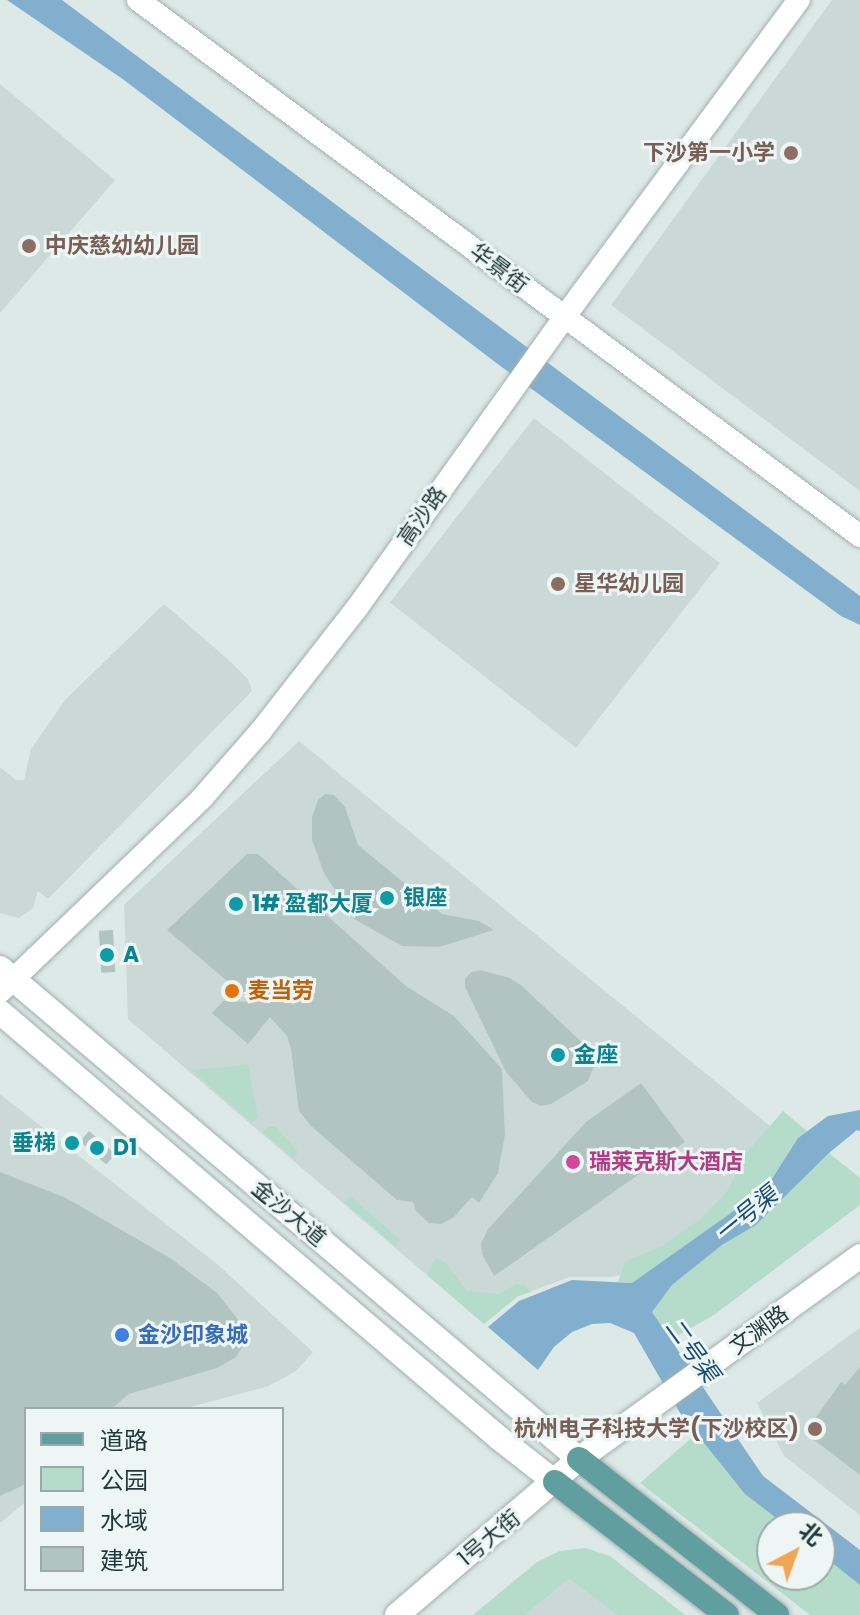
<!DOCTYPE html>
<meta charset="utf-8">
<style>
body{margin:0}
#map{position:relative;width:860px;height:1615px;overflow:hidden;background:#dde9e7;font-family:Poppins,"Noto Sans SC",sans-serif}
div>[style]{position:absolute}
[style*='--x']{left:calc(var(--x)*1px);top:calc(var(--y)*1px);width:calc(var(--w)*1px);rotate:calc(var(--a)*1deg)}
.built>*{inset:0;background:#cbd9d6;transform-origin:0 0}
.green>*{inset:0;background:#b5dbca;transform-origin:0 0}
.water>*{inset:0;background:#83afcf}
.building>*{inset:0;background:#b2c4c1;transform-origin:0 0}
.roads{filter:drop-shadow(0 0 2px #a0b0af) drop-shadow(0 0 2px #a0b0af)}
.tertiary>*{height:22px;margin:-11px;padding:0 11px;transform-origin:11px;border-radius:11px;background:#fff}
.secondary>*{height:24px;margin:-12px;padding:0 12px;transform-origin:12px;border-radius:12px;background:#fff}
.primary>*{height:24px;margin:-12px;padding:0 12px;transform-origin:12px;border-radius:12px;background:#619e9f}
.dots>*{width:22px;height:22px;translate:-50% -50%;box-sizing:border-box;border:4px solid #edf6f4;border-radius:50%}
span{translate:-50% -50%;white-space:nowrap;text-align:center;line-height:1.15;-webkit-text-stroke:6px #edf6f4;paint-order:stroke}
.education-label{font-size:22px;color:#785e54;font-weight:700}
.right{translate:-100% -50%;text-align:right}
.left{translate:0 -50%;text-align:left}
.street-label{font-size:22px;color:#1f3838}
.culture-label{font-size:22px;color:#0d838f;font-weight:700}
.food-label{font-size:22px;color:#c56008;font-weight:700}
.hotel-label{font-size:22px;color:#b23c85;font-weight:700}
.shop-label{font-size:22px;color:#366cbe;font-weight:700}
.water-label{font-size:24px;color:#1a4b73;font-style:italic}
.legend{position:absolute;left:24px;top:1407px;width:260px;height:184px;box-sizing:border-box;background:#edf6f4;border:2px solid #9baaa9;margin:0;padding:10px 14px;list-style:none;font-size:24px;color:#1f3838}
.legend li{display:flex;align-items:center;gap:16px;height:40px}
.legend b{width:40px;border:2px solid #9baaa9}
.north{position:absolute;left:756px;top:1511px;width:80px;height:80px;box-sizing:border-box;background:#edf6f4;border:2px solid #9baaa9;border-radius:50%;rotate:41deg;font-size:22px;font-weight:700;line-height:32px;text-align:center;color:#1f3838}
.north::after{content:'';display:block;margin:auto;width:28px;height:36px;background:#f2a652;clip-path:polygon(50% 0,100% 100%,50% 72%,0 100%)}
</style>
<div id="map">
<div class="built">
<div style="clip-path:polygon(832px 0,860px 0,860px 491px,611px 305px)"></div>
<div style="clip-path:polygon(0 84px,115px 180px,0 313px)"></div>
<div style="left:534px;top:418px;width:236px;height:234px;rotate:38deg"></div>
<div style="clip-path:polygon(164px 604px,232px 663px,248px 679px,252px 691px,48px 899px,38px 891px,33px 908px,19px 918px,0 913px,0 767px,16px 780px,24px 780px,31px 749px,66px 699px)"></div>
<div style="clip-path:polygon(299px 741px,781px 1135px,763px 1175px,640px 1270px,613px 1277px,570px 1277px,518px 1296px,484px 1324px,128px 1019px,124px 905px)"></div>
<div style="clip-path:polygon(0 1094px,217px 1264px,313px 1352px,296px 1371px,269px 1386px,183px 1409px,26px 1409px,26px 1502px,0 1523px)"></div>
<div style="clip-path:polygon(860px 1328px,860px 1515px,784px 1456px,757px 1403px)"></div>
<div style="clip-path:polygon(569px 1579px,617px 1615px,525px 1615px)"></div>
</div>
<div class="green">
<div style="clip-path:polygon(248px 1065px,258px 1118px,251px 1122px,191px 1070px)"></div>
<div style="clip-path:polygon(783px 1111px,807px 1131px,798px 1138px,766px 1188px,632px 1283px,618px 1282px,625px 1262px,662px 1246px,702px 1218px,728px 1190px,747px 1152px)"></div>
<div style="clip-path:polygon(268px 1127px,276px 1127px,298px 1152px,293px 1158px,263px 1132px)"></div>
<div style="clip-path:polygon(829px 1153px,860px 1178px,860px 1205px,714px 1315px,670px 1340px,652px 1312px,672px 1285px,722px 1245px,756px 1225px)"></div>
<div style="left:350px;top:1196px;width:67px;height:8px;rotate:41deg"></div>
<div style="clip-path:polygon(435px 1258px,446px 1263px,467px 1291px,500px 1294px,516px 1284px,526px 1285px,531px 1292px,518px 1296px,484px 1324px,427px 1275px)"></div>
<div style="clip-path:polygon(713px 1419px,809px 1527px,772px 1527px,772px 1575px,820px 1575px,820px 1537px,860px 1573px,860px 1615px,810px 1615px,640px 1483px)"></div>
<div style="clip-path:polygon(585px 1548px,610px 1556px,685px 1615px,617px 1615px,569px 1579px,525px 1615px,473px 1615px,537px 1562px,560px 1551px)"></div>
</div>
<div class="water">
<div style="clip-path:polygon(7px 0,62px 0,860px 596px,860px 625px,841px 616px,499px 365px,124px 80px)"></div>
<div style="clip-path:polygon(860px 1110px,860px 1131px,857px 1130px,829px 1153px,756px 1225px,722px 1245px,672px 1285px,652px 1312px,763px 1476px,860px 1550px,860px 1585px,820px 1553px,820px 1527px,788px 1527px,745px 1494px,680px 1413px,634px 1333px,610px 1323px,592px 1324px,572px 1332px,554px 1347px,538px 1370px,488px 1327px,519px 1301px,572px 1280px,632px 1283px,766px 1188px,798px 1138px,828px 1116px)"></div>
</div>
<div class="building">
<div style="clip-path:polygon(325px 794px,334px 795px,345px 807px,358px 845px,442px 914px,479px 921px,494px 930px,439px 947px,402px 946px,354px 919px,324px 873px,312px 840px,312px 817px,318px 800px)"></div>
<div style="clip-path:polygon(247px 854px,258px 854px,406px 986px,454px 1016px,502px 1069px,505px 1135px,498px 1173px,479px 1203px,472px 1197px,453px 1218px,441px 1224px,429px 1223px,416px 1211px,413px 1202px,397px 1200px,311px 1126px,299px 1111px,291px 1049px,287px 1036px,270px 1017px,248px 1044px,212px 1013px,223px 1001px,252px 1002px,167px 930px)"></div>
<div style="left:113px;top:930px;width:42px;height:14px;rotate:87deg"></div>
<div style="clip-path:polygon(480px 970px,510px 978px,522px 986px,590px 1050px,596px 1061px,588px 1081px,551px 1104px,541px 1106px,532px 1102px,506px 1072px,465px 987px,465px 979px,471px 972px)"></div>
<div style="clip-path:polygon(641px 1083px,685px 1142px,494px 1276px,482px 1254px,481px 1243px,488px 1229px,586px 1122px)"></div>
<div style="left:89px;top:1131px;width:35px;height:14px;rotate:41deg"></div>
<div style="clip-path:polygon(0 1172px,66px 1198px,170px 1258px,217px 1293px,244px 1327px,245px 1343px,236px 1357px,217px 1368px,129px 1394px,111px 1409px,26px 1409px,26px 1484px,0 1496px)"></div>
<div style="clip-path:polygon(860px 1367px,860px 1475px,805px 1433px,841px 1382px,845px 1385px)"></div>
</div>
<div class="roads">
<div class="tertiary">
<div style="--x:138;--y:0;--w:899;--a:36.59"></div>
<div style="--x:0;--y:992;--w:280;--a:-43.8"></div>
<div style="--x:202;--y:798;--w:88;--a:-48.7"></div>
<div style="--x:260;--y:732;--w:157;--a:-52"></div>
<div style="--x:357;--y:608;--w:359;--a:-54.5"></div>
<div style="--x:565;--y:316;--w:393;--a:-53.5"></div>
</div>
<div class="secondary">
<div style="--x:0;--y:968;--w:759;--a:40.3"></div>
<div style="--x:0;--y:1012;--w:656;--a:40.49"></div>
<div style="--x:499;--y:1438;--w:71;--a:38.2"></div>
<div style="--x:397;--y:1615;--w:240;--a:-40.6"></div>
<div style="--x:579;--y:1459;--w:347;--a:-35.8"></div>
</div>
<div class="primary">
<div style="--x:579;--y:1459;--w:252;--a:38.2"></div>
<div style="--x:555;--y:1482;--w:217;--a:37.7"></div>
</div>
</div>
<div class="dots">
<div style="left:791px;top:153px;background:#8d6e63"></div>
<div style="left:29px;top:246px;background:#8d6e63"></div>
<div style="left:558px;top:584px;background:#8d6e63"></div>
<div style="left:387px;top:898px;background:#0f9aa8"></div>
<div style="left:236px;top:904px;background:#0f9aa8"></div>
<div style="left:107px;top:955px;background:#0f9aa8"></div>
<div style="left:232px;top:991px;background:#e8710a"></div>
<div style="left:558px;top:1055px;background:#0f9aa8"></div>
<div style="left:72px;top:1143px;background:#0f9aa8"></div>
<div style="left:97px;top:1148px;background:#0f9aa8"></div>
<div style="left:573px;top:1162px;background:#d1479c"></div>
<div style="left:122px;top:1335px;background:#3f7fe0"></div>
<div style="left:815px;top:1429px;background:#8d6e63"></div>
</div>
<div class="education-label">
<span class="right" style="left:775px;top:153px">下沙第一小学</span>
<span class="left" style="left:45px;top:246px">中庆慈幼幼儿园</span>
<span class="left" style="left:574px;top:584px">星华幼儿园</span>
<span class="right" style="left:799px;top:1429px">杭州电子科技大学(下沙校区)</span>
</div>
<div class="street-label">
<span style="left:499px;top:268px;rotate:37deg">华景街</span>
<span style="left:422px;top:516px;rotate:-55deg">高沙路</span>
<span style="left:289px;top:1213px;rotate:40deg">金沙大道</span>
<span style="left:759px;top:1330px;rotate:-36deg">文渊路</span>
<span style="left:489px;top:1538px;rotate:-40deg">1号大街</span>
</div>
<div class="culture-label">
<span class="left" style="left:403px;top:898px">银座</span>
<span class="left" style="left:252px;top:904px">1# 盈都大厦</span>
<span class="left" style="left:123px;top:955px">A</span>
<span class="left" style="left:574px;top:1055px">金座</span>
<span class="right" style="left:56px;top:1143px">垂梯</span>
<span class="left" style="left:113px;top:1148px">D1</span>
</div>
<div class="food-label">
<span class="left" style="left:248px;top:991px">麦当劳</span>
</div>
<div class="hotel-label">
<span class="left" style="left:589px;top:1162px">瑞莱克斯大酒店</span>
</div>
<div class="shop-label">
<span class="left" style="left:138px;top:1335px">金沙印象城</span>
</div>
<div class="water-label">
<span style="left:746px;top:1214px;rotate:-39deg">一号渠</span>
<span style="left:692px;top:1350px;rotate:54deg">二号渠</span>
</div>
<ul class="legend">
<li><b style="height:10px;background:#619e9f"></b>道路</li>
<li><b style="height:22px;background:#b5dbca"></b>公园</li>
<li><b style="height:22px;background:#83afcf"></b>水域</li>
<li><b style="height:22px;background:#b2c4c1"></b>建筑</li>
</ul>
<div class="north">北</div>
</div>
